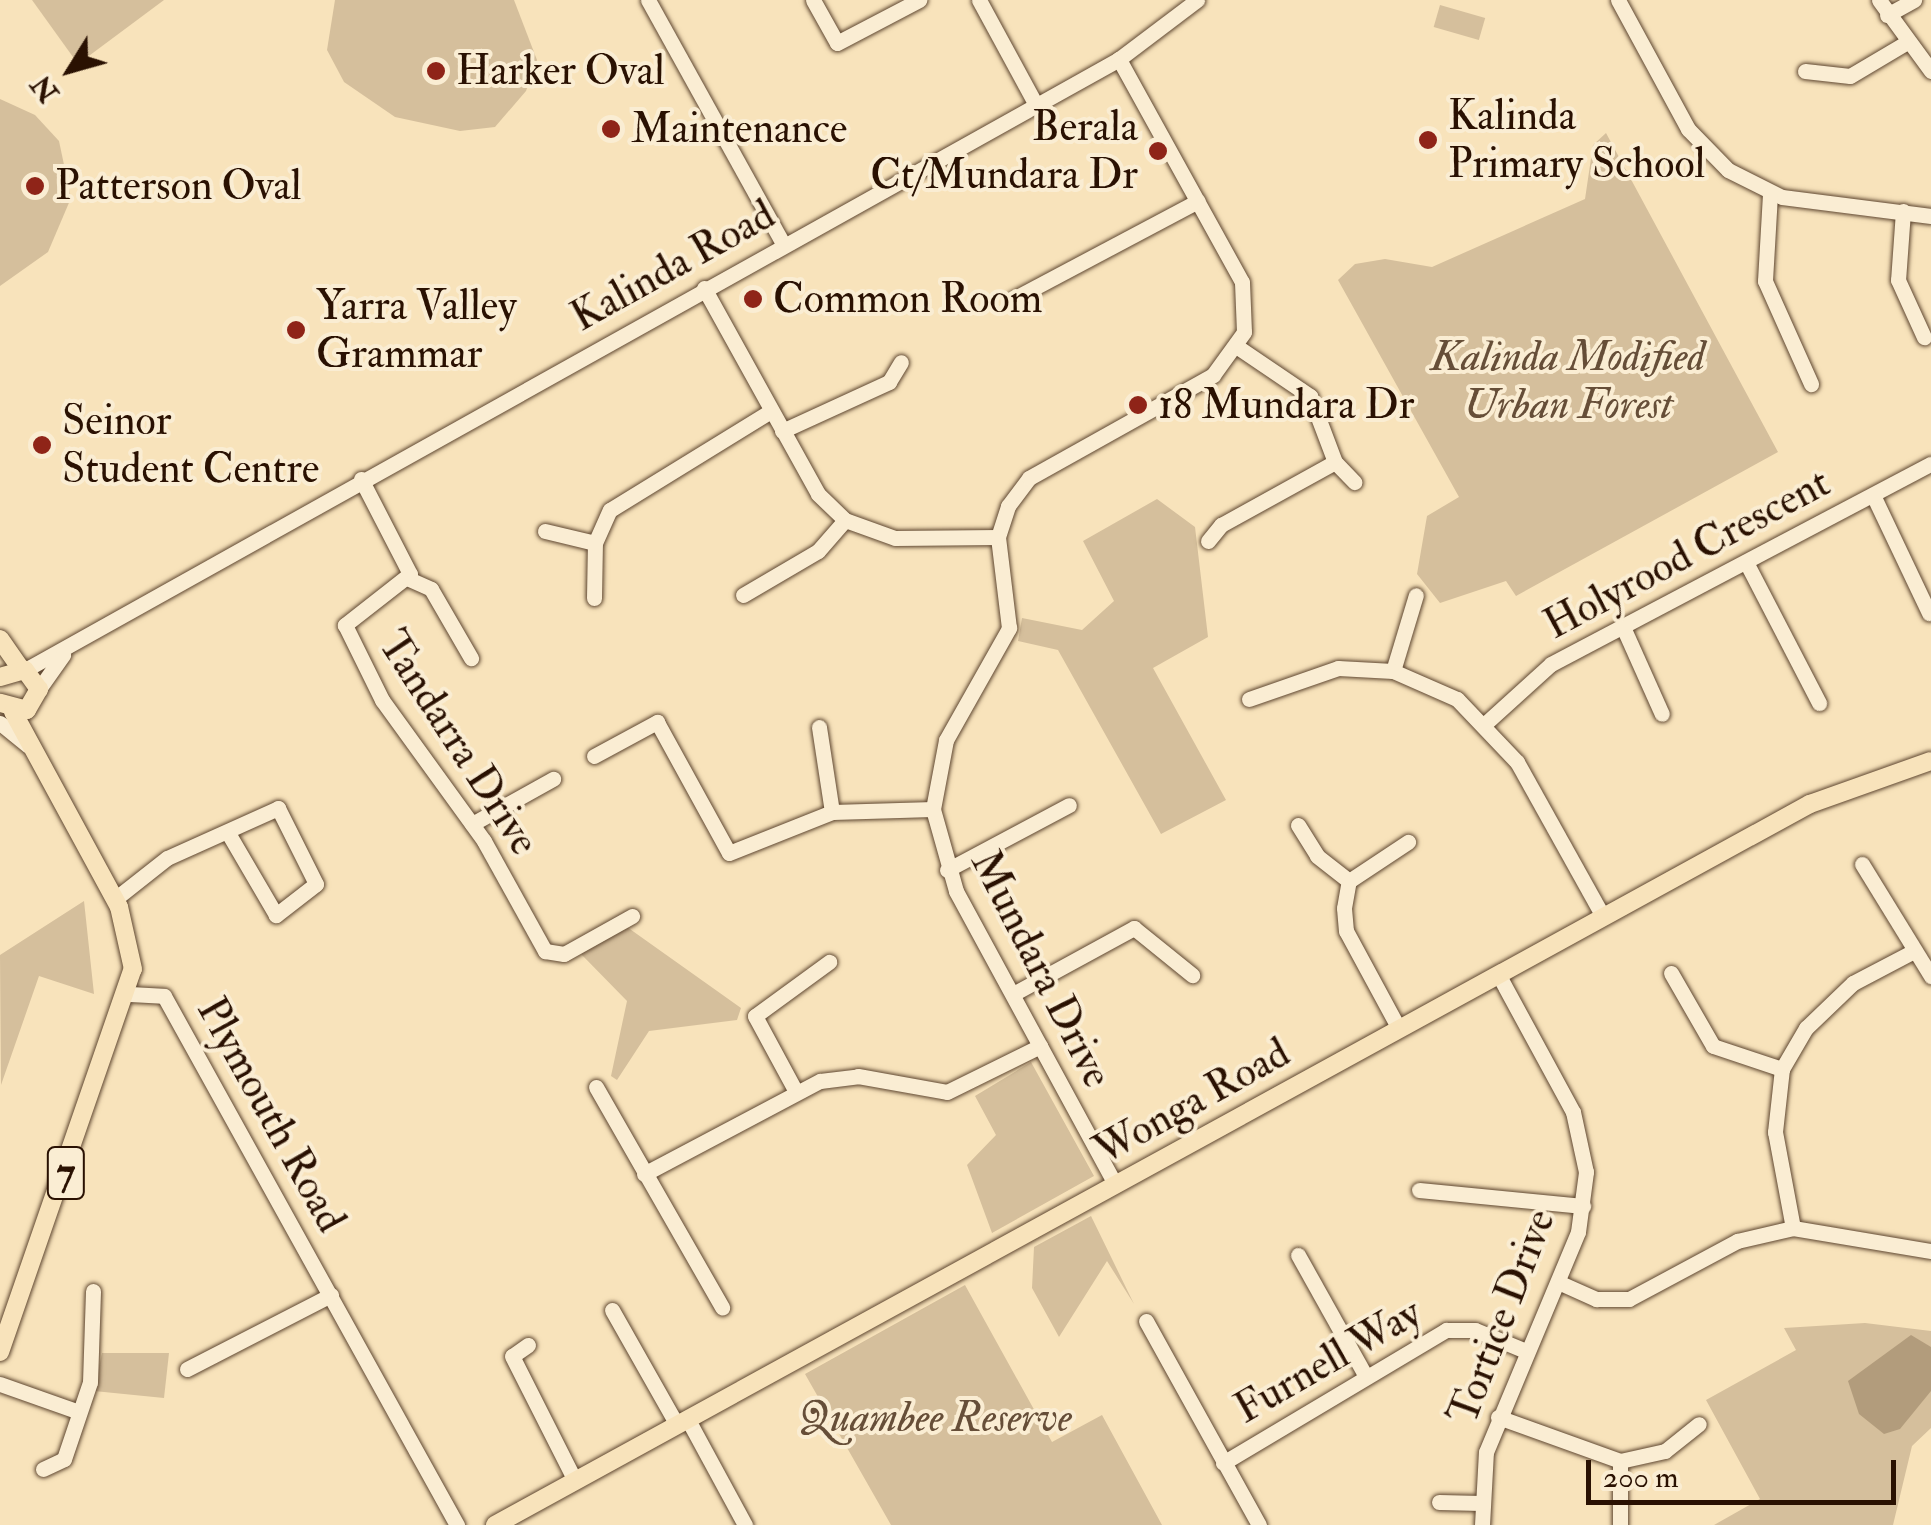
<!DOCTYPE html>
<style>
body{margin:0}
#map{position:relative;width:1931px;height:1525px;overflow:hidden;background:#f8e3bb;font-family:"IM FELL Double Pica",serif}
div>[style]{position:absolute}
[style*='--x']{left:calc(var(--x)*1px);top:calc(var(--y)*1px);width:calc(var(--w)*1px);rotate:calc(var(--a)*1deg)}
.green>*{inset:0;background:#d5bf9c;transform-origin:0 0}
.water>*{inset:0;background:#b29c7c}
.roads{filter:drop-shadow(0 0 2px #5e4630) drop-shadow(0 0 2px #5e4630)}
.minor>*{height:15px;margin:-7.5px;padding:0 7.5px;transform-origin:7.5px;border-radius:7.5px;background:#faedd3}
.major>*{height:18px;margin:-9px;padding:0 9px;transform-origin:9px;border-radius:9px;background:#f8e3bb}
.dots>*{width:28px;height:28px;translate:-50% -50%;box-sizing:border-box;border:5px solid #faedd3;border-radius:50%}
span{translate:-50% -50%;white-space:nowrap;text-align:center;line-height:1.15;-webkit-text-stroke:8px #faedd3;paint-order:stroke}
.shield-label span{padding:2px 8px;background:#faedd3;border:2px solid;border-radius:8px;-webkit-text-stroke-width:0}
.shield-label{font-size:40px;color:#2a1102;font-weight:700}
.poi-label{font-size:42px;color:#2a1102}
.left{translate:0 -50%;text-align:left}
.right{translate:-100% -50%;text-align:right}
.street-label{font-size:42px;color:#2a1102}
.park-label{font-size:42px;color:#664e38;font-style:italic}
.north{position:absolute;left:20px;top:20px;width:100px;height:100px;-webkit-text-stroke:8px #faedd3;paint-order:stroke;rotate:233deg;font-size:28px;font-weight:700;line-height:40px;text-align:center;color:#2a1102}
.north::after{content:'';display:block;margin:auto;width:35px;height:45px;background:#2a1102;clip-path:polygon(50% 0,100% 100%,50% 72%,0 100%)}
.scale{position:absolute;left:1586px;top:1460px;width:310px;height:45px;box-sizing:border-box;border:5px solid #2a1102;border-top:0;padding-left:12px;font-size:30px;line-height:35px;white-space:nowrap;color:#2a1102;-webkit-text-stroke:8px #faedd3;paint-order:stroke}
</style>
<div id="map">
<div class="green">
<div style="clip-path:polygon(32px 0,164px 0,78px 64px)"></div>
<div style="clip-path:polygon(335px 0,514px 0,537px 60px,526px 91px,495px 127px,460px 131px,395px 117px,344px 82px,327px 50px)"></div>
<div style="left:1440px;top:5px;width:47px;height:23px;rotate:16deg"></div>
<div style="clip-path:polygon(0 99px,35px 115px,59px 141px,71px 198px,48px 252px,0 286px)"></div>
<div style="clip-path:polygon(1606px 133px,1778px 452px,1516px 596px,1506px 581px,1440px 603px,1417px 574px,1427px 516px,1459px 497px,1338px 280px,1355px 264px,1385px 259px,1432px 267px,1585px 199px,1593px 145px)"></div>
<div style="clip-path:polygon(1157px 499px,1195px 527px,1208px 637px,1153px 668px,1226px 800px,1161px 834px,1058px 650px,1018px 641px,1022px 618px,1082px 630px,1114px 601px,1083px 541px)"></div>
<div style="clip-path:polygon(84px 901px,94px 994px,39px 976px,1px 1085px,0 955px)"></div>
<div style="clip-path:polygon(627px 927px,741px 1008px,737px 1020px,649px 1031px,617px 1080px,611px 1076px,627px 1001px,581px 954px)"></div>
<div style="clip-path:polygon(1031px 1062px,1094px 1176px,992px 1233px,967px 1165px,996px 1135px,975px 1096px)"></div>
<div style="clip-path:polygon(1091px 1216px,1134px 1304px,1107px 1261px,1059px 1337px,1032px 1288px,1034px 1247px)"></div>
<div style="clip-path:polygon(965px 1285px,1052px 1442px,1102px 1415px,1162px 1525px,891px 1525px,805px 1374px)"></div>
<div style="clip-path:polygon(1865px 1323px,1931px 1331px,1931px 1428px,1912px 1446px,1893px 1525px,1714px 1525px,1760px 1499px,1706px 1400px,1796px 1350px,1784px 1328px)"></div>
<div style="clip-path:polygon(102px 1353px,169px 1353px,164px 1398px,94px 1391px)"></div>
</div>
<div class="water">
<div style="clip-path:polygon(1911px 1335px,1931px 1347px,1931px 1391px,1900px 1429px,1884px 1434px,1859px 1414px,1848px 1381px)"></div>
</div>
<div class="roads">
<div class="minor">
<div style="--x:648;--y:0;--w:279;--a:61"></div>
<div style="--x:813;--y:0;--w:49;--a:60.8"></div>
<div style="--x:837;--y:43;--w:93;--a:-27.7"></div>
<div style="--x:979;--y:0;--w:119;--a:61.5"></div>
<div style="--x:1618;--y:0;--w:147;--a:61.5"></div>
<div style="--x:1688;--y:129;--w:57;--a:45.7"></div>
<div style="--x:1728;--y:170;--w:60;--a:26.6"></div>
<div style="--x:1782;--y:197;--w:150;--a:7.3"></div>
<div style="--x:1879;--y:0;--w:88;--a:53.8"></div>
<div style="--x:1887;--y:15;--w:31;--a:-29"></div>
<div style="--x:1805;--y:71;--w:45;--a:6.3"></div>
<div style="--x:1850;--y:76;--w:63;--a:-30.7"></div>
<div style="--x:1770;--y:194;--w:87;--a:93.3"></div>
<div style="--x:1765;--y:281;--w:113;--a:65.9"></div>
<div style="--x:1903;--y:211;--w:69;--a:94.1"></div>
<div style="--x:1898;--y:280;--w:63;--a:65.5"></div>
<div style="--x:704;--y:288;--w:235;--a:61"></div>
<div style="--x:818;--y:494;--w:37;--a:44"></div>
<div style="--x:845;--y:520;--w:53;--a:19.8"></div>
<div style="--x:895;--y:538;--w:103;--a:-0.6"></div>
<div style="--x:1013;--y:299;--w:209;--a:-27.9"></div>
<div style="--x:1239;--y:348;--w:86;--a:34.1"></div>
<div style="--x:1310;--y:396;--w:71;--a:69.3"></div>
<div style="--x:1335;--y:462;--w:28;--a:46"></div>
<div style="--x:782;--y:431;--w:118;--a:-24.6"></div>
<div style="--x:889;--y:382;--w:23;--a:-59"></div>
<div style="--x:361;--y:479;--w:107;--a:62.7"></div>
<div style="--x:410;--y:574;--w:83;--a:141.9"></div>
<div style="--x:345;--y:625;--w:84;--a:63.7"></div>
<div style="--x:382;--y:700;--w:174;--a:54.1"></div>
<div style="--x:484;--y:841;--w:126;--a:61"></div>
<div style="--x:545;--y:951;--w:19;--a:9"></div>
<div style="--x:564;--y:954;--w:78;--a:-29.2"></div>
<div style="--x:1873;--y:495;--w:131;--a:64.6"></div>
<div style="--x:545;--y:531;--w:51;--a:13.5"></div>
<div style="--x:1208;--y:541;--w:21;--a:-51"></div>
<div style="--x:1221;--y:525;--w:130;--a:-28.9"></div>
<div style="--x:1746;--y:562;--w:159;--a:62.6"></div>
<div style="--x:409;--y:579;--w:24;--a:24"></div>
<div style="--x:431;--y:589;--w:80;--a:59.9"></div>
<div style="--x:743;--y:595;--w:87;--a:-30.4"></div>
<div style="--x:818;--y:551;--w:41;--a:-48.9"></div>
<div style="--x:594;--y:598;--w:55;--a:-89"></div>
<div style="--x:595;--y:543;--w:36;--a:-66"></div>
<div style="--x:610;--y:510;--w:189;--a:-31.6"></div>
<div style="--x:1623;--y:627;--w:95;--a:65.9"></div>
<div style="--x:25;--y:670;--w:1253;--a:-29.18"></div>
<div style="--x:1119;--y:59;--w:98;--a:-37.1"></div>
<div style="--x:1393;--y:671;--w:79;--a:-73.2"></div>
<div style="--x:39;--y:689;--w:42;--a:-54.8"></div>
<div style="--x:1249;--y:699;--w:94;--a:-19.2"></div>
<div style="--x:1338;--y:668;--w:55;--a:3.1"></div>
<div style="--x:1393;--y:671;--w:70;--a:23.6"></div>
<div style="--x:1457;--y:699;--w:87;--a:46.4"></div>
<div style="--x:1517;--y:762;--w:175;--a:60.9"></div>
<div style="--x:1487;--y:722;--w:86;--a:-42.2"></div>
<div style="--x:1551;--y:664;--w:429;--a:-27.8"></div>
<div style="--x:0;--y:723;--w:36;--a:39"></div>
<div style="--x:819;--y:727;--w:86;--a:81.3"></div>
<div style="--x:594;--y:756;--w:72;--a:-28.4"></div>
<div style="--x:657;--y:722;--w:149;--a:61.2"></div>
<div style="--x:729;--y:853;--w:111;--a:-21.7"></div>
<div style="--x:832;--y:812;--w:101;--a:-1.7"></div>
<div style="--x:472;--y:824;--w:93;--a:-29.1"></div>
<div style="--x:1298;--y:825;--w:36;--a:58"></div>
<div style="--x:1317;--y:856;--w:41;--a:38"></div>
<div style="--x:1862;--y:864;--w:132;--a:58.4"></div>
<div style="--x:947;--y:870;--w:138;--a:-28"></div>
<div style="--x:115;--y:899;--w:66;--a:-38.3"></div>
<div style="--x:167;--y:858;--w:122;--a:-24.2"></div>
<div style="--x:278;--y:808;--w:85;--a:63.4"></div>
<div style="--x:316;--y:884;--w:51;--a:142.2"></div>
<div style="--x:276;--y:915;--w:95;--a:-120.3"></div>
<div style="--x:1671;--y:973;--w:84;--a:60.1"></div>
<div style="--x:1713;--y:1046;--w:73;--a:18.4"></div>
<div style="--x:128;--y:994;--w:36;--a:3"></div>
<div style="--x:164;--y:996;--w:605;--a:61.02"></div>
<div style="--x:1013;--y:994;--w:138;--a:-28.6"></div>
<div style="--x:1134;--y:928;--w:75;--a:39"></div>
<div style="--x:1398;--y:1027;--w:109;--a:-118.4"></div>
<div style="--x:1346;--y:931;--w:23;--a:-95"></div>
<div style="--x:1344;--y:908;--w:27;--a:-80"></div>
<div style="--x:1349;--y:881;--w:71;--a:-33.5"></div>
<div style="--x:596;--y:1087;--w:254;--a:60.2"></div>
<div style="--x:795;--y:1090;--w:84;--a:-118.4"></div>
<div style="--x:755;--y:1016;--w:92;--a:-36.1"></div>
<div style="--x:644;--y:1174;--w:199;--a:-27.9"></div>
<div style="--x:820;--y:1081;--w:38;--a:-7"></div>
<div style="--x:858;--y:1076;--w:90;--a:10.2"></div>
<div style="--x:947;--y:1092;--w:104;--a:-26.3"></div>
<div style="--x:1115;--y:1184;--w:333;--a:-118.5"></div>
<div style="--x:956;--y:891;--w:85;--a:-105.7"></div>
<div style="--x:933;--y:809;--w:70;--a:-79.3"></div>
<div style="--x:946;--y:740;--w:129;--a:-60.6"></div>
<div style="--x:1009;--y:628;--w:92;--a:-96.9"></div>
<div style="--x:998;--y:537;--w:33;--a:-72"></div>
<div style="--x:1008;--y:506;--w:35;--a:-53"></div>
<div style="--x:1029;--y:478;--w:211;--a:-29.2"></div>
<div style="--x:1213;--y:375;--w:53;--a:-54.2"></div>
<div style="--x:1244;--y:332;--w:50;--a:-92.3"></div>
<div style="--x:1242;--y:282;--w:255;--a:-118.9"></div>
<div style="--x:1419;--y:1190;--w:165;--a:5.6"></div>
<div style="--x:1793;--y:1228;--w:98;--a:-100.6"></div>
<div style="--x:1775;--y:1132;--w:63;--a:-83.7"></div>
<div style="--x:1782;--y:1069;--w:48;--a:-59.7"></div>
<div style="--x:1806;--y:1028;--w:65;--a:-43.8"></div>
<div style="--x:1853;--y:983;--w:67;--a:-27.7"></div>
<div style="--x:1298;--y:1255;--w:135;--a:60.8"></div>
<div style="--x:1558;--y:1282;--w:42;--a:24.1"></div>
<div style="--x:1596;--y:1299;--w:33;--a:0"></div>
<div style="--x:1629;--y:1299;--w:123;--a:-28.2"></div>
<div style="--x:1737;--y:1241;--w:57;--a:-13.1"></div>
<div style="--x:1793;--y:1228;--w:140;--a:9.5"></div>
<div style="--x:612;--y:1310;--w:130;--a:60.5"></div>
<div style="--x:1146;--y:1321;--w:233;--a:61"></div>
<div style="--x:528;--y:1345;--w:19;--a:145"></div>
<div style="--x:512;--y:1356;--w:138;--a:63.2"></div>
<div style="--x:187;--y:1369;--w:162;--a:-27.2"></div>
<div style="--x:0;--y:1384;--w:84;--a:19.5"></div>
<div style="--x:1498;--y:1417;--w:130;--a:19.8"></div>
<div style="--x:1620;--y:1461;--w:46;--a:-12.5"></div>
<div style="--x:1665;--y:1451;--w:43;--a:-38.5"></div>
<div style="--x:687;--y:1418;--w:122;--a:61.5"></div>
<div style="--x:1620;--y:1461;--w:64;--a:90"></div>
<div style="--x:1223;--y:1463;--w:260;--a:-30.8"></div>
<div style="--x:1446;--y:1330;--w:29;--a:0"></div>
<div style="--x:1475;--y:1330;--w:55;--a:22.4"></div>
<div style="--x:43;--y:1469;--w:23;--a:-25"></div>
<div style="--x:64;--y:1459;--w:81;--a:-71.3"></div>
<div style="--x:90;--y:1382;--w:91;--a:-88.1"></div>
<div style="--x:1439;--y:1502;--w:42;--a:1.4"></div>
<div style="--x:1482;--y:1525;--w:73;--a:-86.9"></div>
<div style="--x:1486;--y:1452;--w:238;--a:-67.3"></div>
<div style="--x:1578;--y:1232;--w:61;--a:-82.4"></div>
<div style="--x:1586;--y:1172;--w:61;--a:-102.2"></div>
<div style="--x:1573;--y:1112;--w:157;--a:-118.5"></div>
</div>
<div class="major">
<div style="--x:0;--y:639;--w:37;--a:55"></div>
<div style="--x:0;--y:677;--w:26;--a:-16"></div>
<div style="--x:25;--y:670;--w:24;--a:54"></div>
<div style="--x:39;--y:689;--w:24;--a:120"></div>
<div style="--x:27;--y:710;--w:28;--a:-165"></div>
<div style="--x:0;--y:1352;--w:405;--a:-70.9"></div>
<div style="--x:133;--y:969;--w:64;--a:-102.7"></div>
<div style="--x:119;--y:907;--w:222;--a:-118.5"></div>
<div style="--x:495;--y:1525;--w:1500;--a:-28.74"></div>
<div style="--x:1810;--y:804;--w:128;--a:-19.6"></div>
</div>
</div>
<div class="dots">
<div style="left:436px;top:71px;background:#8f2418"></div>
<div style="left:611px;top:129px;background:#8f2418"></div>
<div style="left:1428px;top:140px;background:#8f2418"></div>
<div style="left:1158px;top:151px;background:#8f2418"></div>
<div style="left:35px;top:186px;background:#8f2418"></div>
<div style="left:753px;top:299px;background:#8f2418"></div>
<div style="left:296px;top:330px;background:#8f2418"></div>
<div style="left:1138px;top:405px;background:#8f2418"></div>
<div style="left:42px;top:445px;background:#8f2418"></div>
</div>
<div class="shield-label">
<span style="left:66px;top:1173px">7</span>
</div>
<div class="poi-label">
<span class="left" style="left:456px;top:71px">Harker Oval</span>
<span class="left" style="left:1448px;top:140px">Kalinda<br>Primary School</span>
<span class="right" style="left:1138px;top:151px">Berala<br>Ct/Mundara Dr</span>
<span class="left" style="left:631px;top:129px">Maintenance</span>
<span class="left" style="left:55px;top:186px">Patterson Oval</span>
<span class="left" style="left:773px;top:299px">Common Room</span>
<span class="left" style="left:316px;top:330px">Yarra Valley<br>Grammar</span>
<span class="left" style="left:1158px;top:405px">18 Mundara Dr</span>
<span class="left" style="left:62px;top:445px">Seinor<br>Student Centre</span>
</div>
<div class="street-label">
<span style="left:673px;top:266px;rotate:-29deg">Kalinda Road</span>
<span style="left:1687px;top:554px;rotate:-28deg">Holyrood Crescent</span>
<span style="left:458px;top:743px;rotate:57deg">Tandarra Drive</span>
<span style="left:1041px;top:969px;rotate:63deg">Mundara Drive</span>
<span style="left:1192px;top:1102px;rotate:-29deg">Wonga Road</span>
<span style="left:271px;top:1115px;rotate:61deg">Plymouth Road</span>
<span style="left:1502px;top:1317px;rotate:-69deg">Tortice Drive</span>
<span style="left:1328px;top:1361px;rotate:-30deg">Furnell Way</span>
</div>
<div class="park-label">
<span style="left:1568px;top:381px">Kalinda Modified<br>Urban Forest</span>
<span style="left:935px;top:1418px">Quambee Reserve</span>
</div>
<div class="north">N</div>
<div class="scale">200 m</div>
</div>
